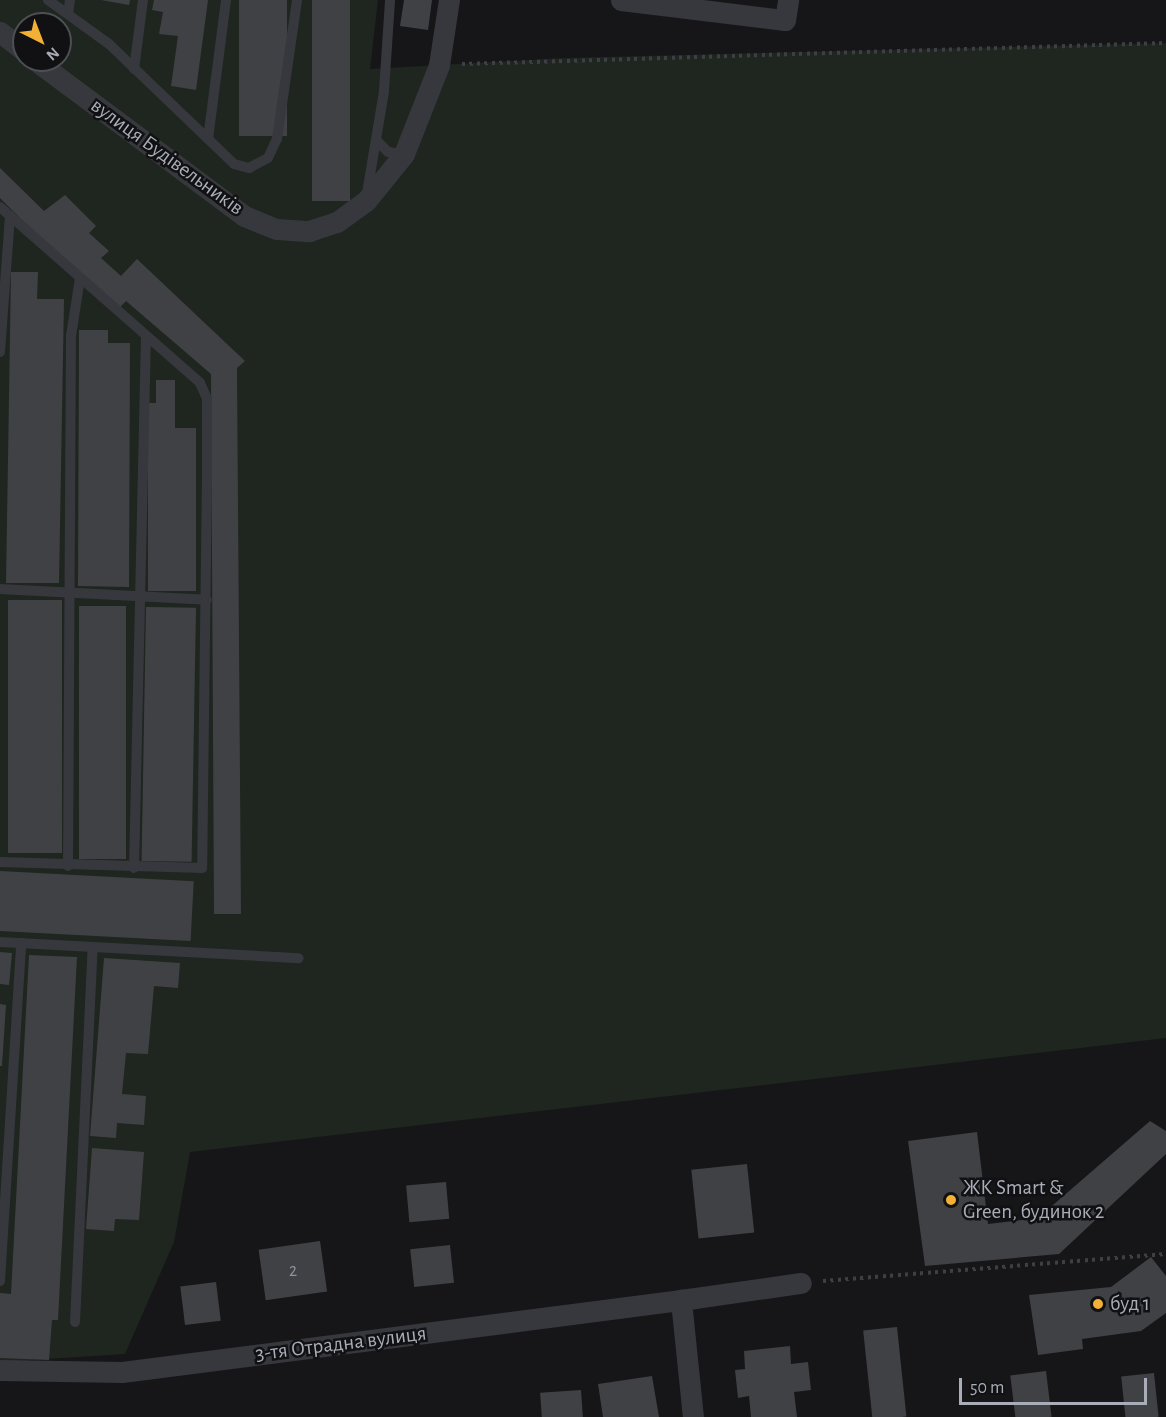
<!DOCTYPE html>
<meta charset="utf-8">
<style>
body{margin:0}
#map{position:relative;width:1166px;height:1417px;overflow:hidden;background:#161618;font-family:"Alegreya Sans",sans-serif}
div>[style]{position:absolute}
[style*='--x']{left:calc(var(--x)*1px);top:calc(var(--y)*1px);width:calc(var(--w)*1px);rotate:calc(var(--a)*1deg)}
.green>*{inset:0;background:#1e261f}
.building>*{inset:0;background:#404145;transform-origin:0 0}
.path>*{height:4px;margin-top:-2px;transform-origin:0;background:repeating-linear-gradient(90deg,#3d3f44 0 3px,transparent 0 7.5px)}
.lane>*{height:10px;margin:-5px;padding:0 5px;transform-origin:5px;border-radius:5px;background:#37383d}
.street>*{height:21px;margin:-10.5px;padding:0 10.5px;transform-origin:10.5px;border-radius:10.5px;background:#37383d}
.dots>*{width:16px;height:16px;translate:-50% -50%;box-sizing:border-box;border:3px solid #111113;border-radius:50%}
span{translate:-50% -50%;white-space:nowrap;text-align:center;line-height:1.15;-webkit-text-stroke:5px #111113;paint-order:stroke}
.number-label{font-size:18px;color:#8e929b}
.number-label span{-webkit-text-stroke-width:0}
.street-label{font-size:21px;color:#a8adb8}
.poi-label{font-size:21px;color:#a8adb8}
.left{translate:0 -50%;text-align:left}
.north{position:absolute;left:12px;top:12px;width:60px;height:60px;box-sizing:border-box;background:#111113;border:2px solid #4d4f55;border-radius:50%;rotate:138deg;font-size:16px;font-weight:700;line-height:24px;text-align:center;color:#a8adb8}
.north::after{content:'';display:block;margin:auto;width:21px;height:27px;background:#f2b134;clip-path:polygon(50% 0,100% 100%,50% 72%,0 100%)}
.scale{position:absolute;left:959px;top:1378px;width:188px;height:27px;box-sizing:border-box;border:3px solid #a8adb8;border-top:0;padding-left:8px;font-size:18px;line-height:21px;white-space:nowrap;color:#a8adb8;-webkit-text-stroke:4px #111113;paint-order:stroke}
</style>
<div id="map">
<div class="green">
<div style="clip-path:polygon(evenodd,0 0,378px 0,370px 69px,564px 58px,1166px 43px,1166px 1038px,190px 1152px,174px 1242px,125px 1354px,0 1362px,0 0,24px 24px,60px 24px,60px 60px,24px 60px,24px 24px)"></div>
</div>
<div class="building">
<div style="clip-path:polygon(101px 0,130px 0,129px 5px)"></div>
<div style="clip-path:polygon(154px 0,208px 0,196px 90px,171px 86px,178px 36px,159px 34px,163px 12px,152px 10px)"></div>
<div style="left:239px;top:0;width:48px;height:136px"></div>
<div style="left:312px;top:0;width:38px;height:201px"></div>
<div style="clip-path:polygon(404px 0,432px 0,428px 30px,400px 26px)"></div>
<div style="clip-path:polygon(0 168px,44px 211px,65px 195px,96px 226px,89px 233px,109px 251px,101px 258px,121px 276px,137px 259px,245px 361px,237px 368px,241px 914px,214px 914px,211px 374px,126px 301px,118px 309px,20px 218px,0 198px)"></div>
<div style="clip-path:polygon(11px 272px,38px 272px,37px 299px,64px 299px,59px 583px,6px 583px)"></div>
<div style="clip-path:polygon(79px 330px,108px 330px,108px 343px,130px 343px,129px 587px,78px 586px)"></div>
<div style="clip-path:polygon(156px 380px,175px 380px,175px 428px,196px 428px,196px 591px,148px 591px,148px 403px,156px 403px)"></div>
<div style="left:8px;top:600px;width:54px;height:253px"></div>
<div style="left:79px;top:606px;width:47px;height:253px"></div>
<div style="left:146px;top:607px;width:50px;height:254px;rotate:1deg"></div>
<div style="left:0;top:871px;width:194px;height:60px;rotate:3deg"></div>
<div style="clip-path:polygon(0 952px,12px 953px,9px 985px,0 984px)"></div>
<div style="clip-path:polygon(29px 955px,77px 957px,58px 1320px,52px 1320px,49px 1360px,0 1358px,0 1293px,11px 1294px)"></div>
<div style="clip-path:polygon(104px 958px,180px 963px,178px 988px,154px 986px,148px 1054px,126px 1053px,122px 1094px,146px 1096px,144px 1125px,117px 1123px,116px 1138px,90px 1136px)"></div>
<div style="clip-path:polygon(0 1004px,6px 1005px,2px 1066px,0 1066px)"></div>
<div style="clip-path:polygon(1150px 1121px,1166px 1131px,1166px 1154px,1059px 1254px,925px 1266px,908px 1141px,977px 1132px,988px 1224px,1038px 1218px)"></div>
<div style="clip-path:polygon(92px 1148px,144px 1152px,139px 1220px,115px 1219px,114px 1231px,86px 1229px)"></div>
<div style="left:747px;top:1164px;width:69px;height:56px;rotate:84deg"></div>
<div style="left:446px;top:1182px;width:37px;height:40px;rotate:85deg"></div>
<div style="left:320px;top:1241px;width:51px;height:62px;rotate:82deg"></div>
<div style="left:450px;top:1245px;width:38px;height:40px;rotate:84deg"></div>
<div style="clip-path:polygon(1151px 1257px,1166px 1276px,1166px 1313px,1141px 1331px,1082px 1339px,1083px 1349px,1038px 1355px,1029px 1295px,1111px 1287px)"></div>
<div style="left:216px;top:1282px;width:39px;height:36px;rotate:83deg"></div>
<div style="left:897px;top:1327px;width:90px;height:34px;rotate:84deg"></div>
<div style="clip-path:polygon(790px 1346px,791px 1364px,808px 1362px,811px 1390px,794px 1392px,797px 1417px,751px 1417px,749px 1396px,738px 1398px,735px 1370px,745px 1369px,744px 1351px)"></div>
<div style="left:1046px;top:1371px;width:46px;height:36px;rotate:83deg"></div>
<div style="left:1154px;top:1373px;width:44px;height:33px;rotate:84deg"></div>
<div style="clip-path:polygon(652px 1376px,659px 1417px,603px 1417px,598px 1384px)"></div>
<div style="left:581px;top:1390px;width:27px;height:41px;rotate:86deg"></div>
</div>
<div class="path">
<div style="--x:462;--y:64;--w:704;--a:-1.71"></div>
<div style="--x:823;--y:1281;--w:344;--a:-4.5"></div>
</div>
<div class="lane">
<div style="--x:48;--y:0;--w:75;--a:35.8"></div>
<div style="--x:109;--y:44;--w:173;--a:43.8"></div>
<div style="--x:234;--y:164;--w:16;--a:15"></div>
<div style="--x:249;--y:168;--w:21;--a:-28"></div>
<div style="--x:268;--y:158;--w:21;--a:-65"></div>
<div style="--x:277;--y:139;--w:140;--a:-81.8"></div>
<div style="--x:68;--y:14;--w:14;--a:-82"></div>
<div style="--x:134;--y:69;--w:70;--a:-82.6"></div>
<div style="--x:208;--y:139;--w:140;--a:-82.6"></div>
<div style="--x:377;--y:141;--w:16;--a:45"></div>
<div style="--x:388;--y:152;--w:15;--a:8"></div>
<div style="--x:367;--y:193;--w:103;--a:-80.5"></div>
<div style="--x:384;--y:91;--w:91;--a:-86.2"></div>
<div style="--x:0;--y:207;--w:266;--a:41.3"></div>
<div style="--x:200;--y:383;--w:17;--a:66"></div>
<div style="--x:207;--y:399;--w:73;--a:90"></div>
<div style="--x:207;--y:472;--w:396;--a:90.7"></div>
<div style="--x:202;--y:868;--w:202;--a:-178.3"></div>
<div style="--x:0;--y:352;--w:137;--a:-85.8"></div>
<div style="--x:0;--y:589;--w:207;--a:3"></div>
<div style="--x:68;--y:866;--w:530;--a:-89.68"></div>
<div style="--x:71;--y:336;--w:59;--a:-81.2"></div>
<div style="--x:134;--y:868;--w:532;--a:-88.71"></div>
<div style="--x:0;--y:942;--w:299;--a:3.1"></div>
<div style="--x:0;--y:1281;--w:339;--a:-86.4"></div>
<div style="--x:75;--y:1322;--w:375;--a:-87.3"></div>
</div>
<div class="street">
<div style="--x:621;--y:0;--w:165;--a:7"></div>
<div style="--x:785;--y:20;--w:20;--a:-81"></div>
<div style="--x:0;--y:32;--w:31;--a:38"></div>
<div style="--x:35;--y:60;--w:261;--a:36.7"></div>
<div style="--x:244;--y:216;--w:35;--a:22"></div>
<div style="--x:277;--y:229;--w:32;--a:4"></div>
<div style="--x:309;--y:231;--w:29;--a:-18"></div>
<div style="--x:337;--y:222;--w:36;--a:-36"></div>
<div style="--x:366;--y:201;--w:60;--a:-51"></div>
<div style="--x:404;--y:154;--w:96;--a:-68.5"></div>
<div style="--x:439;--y:65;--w:66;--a:-81.3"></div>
<div style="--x:0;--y:1370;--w:122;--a:0.9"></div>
<div style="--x:122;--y:1372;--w:564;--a:-7.34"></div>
<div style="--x:693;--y:1417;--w:118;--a:-95.9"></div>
<div style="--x:681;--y:1300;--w:121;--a:-8.1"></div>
</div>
<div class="dots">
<div style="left:951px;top:1200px;background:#f2b134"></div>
<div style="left:1098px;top:1304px;background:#f2b134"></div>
</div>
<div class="number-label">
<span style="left:293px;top:1271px">2</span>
</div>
<div class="street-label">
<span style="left:167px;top:157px;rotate:36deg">вулиця Будівельників</span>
<span style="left:341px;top:1344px;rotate:-7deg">3-тя Отрадна вулиця</span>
</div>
<div class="poi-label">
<span class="left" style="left:963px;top:1200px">ЖК Smart &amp;<br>Green, будинок 2</span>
<span class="left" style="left:1110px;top:1304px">буд 1</span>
</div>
<div class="north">N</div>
<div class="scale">50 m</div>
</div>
